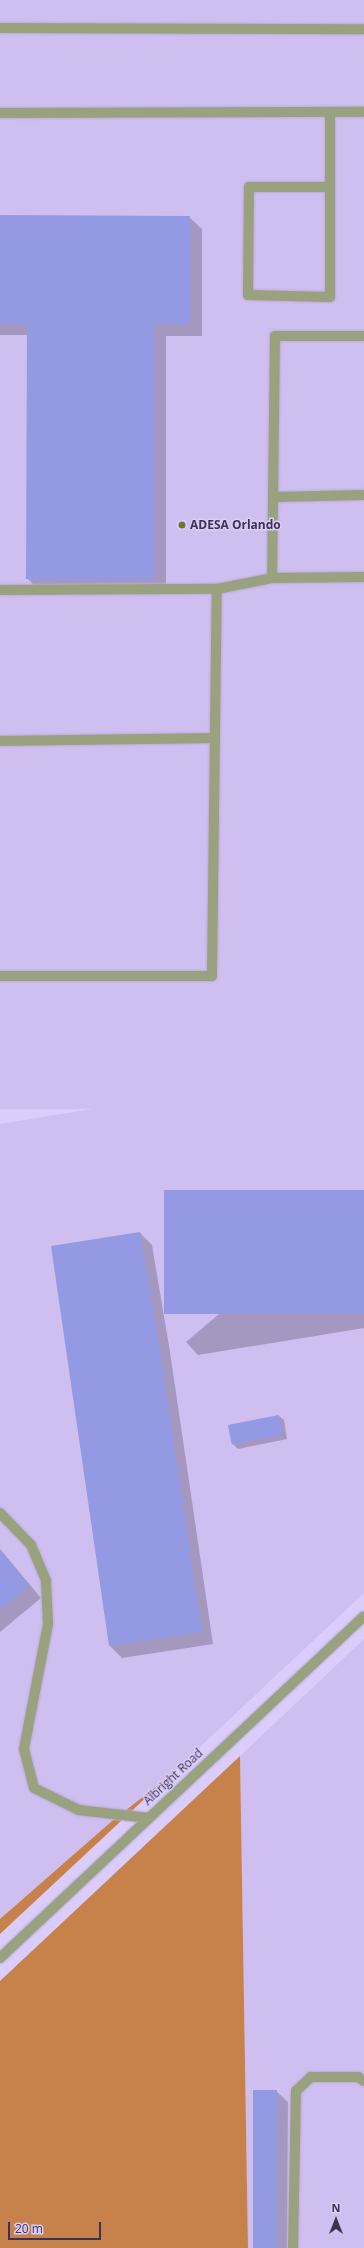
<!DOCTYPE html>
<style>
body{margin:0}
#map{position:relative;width:364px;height:2248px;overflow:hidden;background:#dbcdfb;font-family:"Open Sans",sans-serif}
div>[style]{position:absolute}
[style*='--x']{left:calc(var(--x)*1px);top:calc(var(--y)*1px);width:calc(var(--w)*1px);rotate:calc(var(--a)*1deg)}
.built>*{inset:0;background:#cebff0;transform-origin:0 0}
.forest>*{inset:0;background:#c6824a}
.shadow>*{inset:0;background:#0003}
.building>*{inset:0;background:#939ae3;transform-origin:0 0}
.roads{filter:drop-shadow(0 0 1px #b8abd6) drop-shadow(0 0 1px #b8abd6)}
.lane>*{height:10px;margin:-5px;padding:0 5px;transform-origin:5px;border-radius:5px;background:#99a17f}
.street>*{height:10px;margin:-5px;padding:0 5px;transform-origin:5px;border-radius:5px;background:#99a17f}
.dots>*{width:11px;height:11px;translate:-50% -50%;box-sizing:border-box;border:2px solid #dbcdfb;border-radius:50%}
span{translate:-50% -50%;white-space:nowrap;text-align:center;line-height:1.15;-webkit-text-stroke:3px #dbcdfb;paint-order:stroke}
.poi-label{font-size:12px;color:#3d3351;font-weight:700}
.left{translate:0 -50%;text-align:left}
.street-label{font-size:12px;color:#3d3351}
.north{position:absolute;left:316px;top:2200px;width:40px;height:40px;-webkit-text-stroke:3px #dbcdfb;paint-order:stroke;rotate:0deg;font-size:11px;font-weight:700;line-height:16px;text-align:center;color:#3d3351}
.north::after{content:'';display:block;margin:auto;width:14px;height:18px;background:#3d3351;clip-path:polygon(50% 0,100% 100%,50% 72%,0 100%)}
.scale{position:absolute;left:8px;top:2222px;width:93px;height:18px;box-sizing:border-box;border:2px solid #3d3351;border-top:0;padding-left:5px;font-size:12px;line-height:14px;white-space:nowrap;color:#3d3351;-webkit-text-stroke:3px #dbcdfb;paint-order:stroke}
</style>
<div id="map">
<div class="built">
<div style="left:0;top:0;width:364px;height:1109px"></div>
<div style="clip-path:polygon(364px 1065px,364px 1593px,167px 1778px,112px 1821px,0 1919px,0 1124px)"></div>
<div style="clip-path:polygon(364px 1639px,364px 2248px,248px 2248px,240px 1756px)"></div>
</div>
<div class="forest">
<div style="clip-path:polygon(240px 1756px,248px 2248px,0 2248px,0 1981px)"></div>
<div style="clip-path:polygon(167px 1778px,0 1934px,0 1919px,112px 1821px)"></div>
</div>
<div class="shadow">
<div style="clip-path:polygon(0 216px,189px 217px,202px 229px,202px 336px,166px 336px,166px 591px,39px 590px,27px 578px,28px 335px,0 335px)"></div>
<div style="clip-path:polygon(364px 1191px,364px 1328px,198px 1355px,186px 1342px)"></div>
<div style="clip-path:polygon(140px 1233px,152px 1245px,170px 1352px,213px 1644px,122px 1658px,110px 1646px)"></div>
<div style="clip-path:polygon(279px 1416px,284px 1420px,287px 1439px,238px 1449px,233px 1444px,230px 1425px)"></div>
<div style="clip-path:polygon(0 1549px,41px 1598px,0 1632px)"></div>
<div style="clip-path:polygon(276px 2091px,288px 2102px,287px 2248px,253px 2248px)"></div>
</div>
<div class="building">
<div style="clip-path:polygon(0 215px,190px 216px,190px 324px,154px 324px,154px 579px,26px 579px,27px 324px,0 324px)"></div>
<div style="left:364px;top:1190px;width:124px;height:200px;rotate:90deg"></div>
<div style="clip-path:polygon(140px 1232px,158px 1339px,202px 1632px,109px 1646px,51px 1246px)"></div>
<div style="left:279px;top:1415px;width:20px;height:52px;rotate:79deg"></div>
<div style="clip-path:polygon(0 1550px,29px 1586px,0 1610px)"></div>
<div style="left:253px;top:2090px;width:24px;height:158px"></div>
</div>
<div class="roads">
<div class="lane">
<div style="--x:0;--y:28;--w:364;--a:0.2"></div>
<div style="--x:330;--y:112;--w:185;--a:90"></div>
<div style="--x:330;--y:297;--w:82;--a:-178.6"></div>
<div style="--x:248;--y:295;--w:108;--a:-89.5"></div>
<div style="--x:249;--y:187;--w:81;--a:0"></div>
<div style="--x:0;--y:113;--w:364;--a:-0.2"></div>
<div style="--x:364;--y:336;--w:89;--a:180"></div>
<div style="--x:275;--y:336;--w:242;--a:90.7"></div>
<div style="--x:272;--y:578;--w:92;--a:-0.6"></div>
<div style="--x:273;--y:497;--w:91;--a:-1.3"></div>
<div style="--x:0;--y:590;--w:217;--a:-0.3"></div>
<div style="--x:0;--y:741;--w:215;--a:-0.8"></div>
<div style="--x:0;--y:976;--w:212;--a:0"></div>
<div style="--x:212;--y:976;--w:387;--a:-89.3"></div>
<div style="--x:217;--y:589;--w:56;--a:-11.3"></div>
<div style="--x:0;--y:1513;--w:45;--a:45.9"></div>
<div style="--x:31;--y:1545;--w:39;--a:67"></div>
<div style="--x:46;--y:1581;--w:43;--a:87.3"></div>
<div style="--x:48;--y:1624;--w:127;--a:100.9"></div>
<div style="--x:24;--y:1749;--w:40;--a:75.6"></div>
<div style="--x:34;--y:1788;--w:50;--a:26.1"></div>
<div style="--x:79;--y:1810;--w:70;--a:6.5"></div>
<div style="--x:293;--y:2248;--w:157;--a:-88.9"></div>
<div style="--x:296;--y:2091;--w:21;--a:-43"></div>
<div style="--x:311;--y:2077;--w:47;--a:0"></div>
<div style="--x:358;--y:2077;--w:7;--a:34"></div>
</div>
<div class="street">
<div style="--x:0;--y:1958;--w:499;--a:-43.2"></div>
</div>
</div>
<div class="dots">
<div style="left:182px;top:525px;background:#6c7b28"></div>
</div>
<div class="poi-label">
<span class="left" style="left:190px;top:525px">ADESA Orlando</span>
</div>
<div class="street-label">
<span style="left:173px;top:1777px;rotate:-43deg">Albright Road</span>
</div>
<div class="north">N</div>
<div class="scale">20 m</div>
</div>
